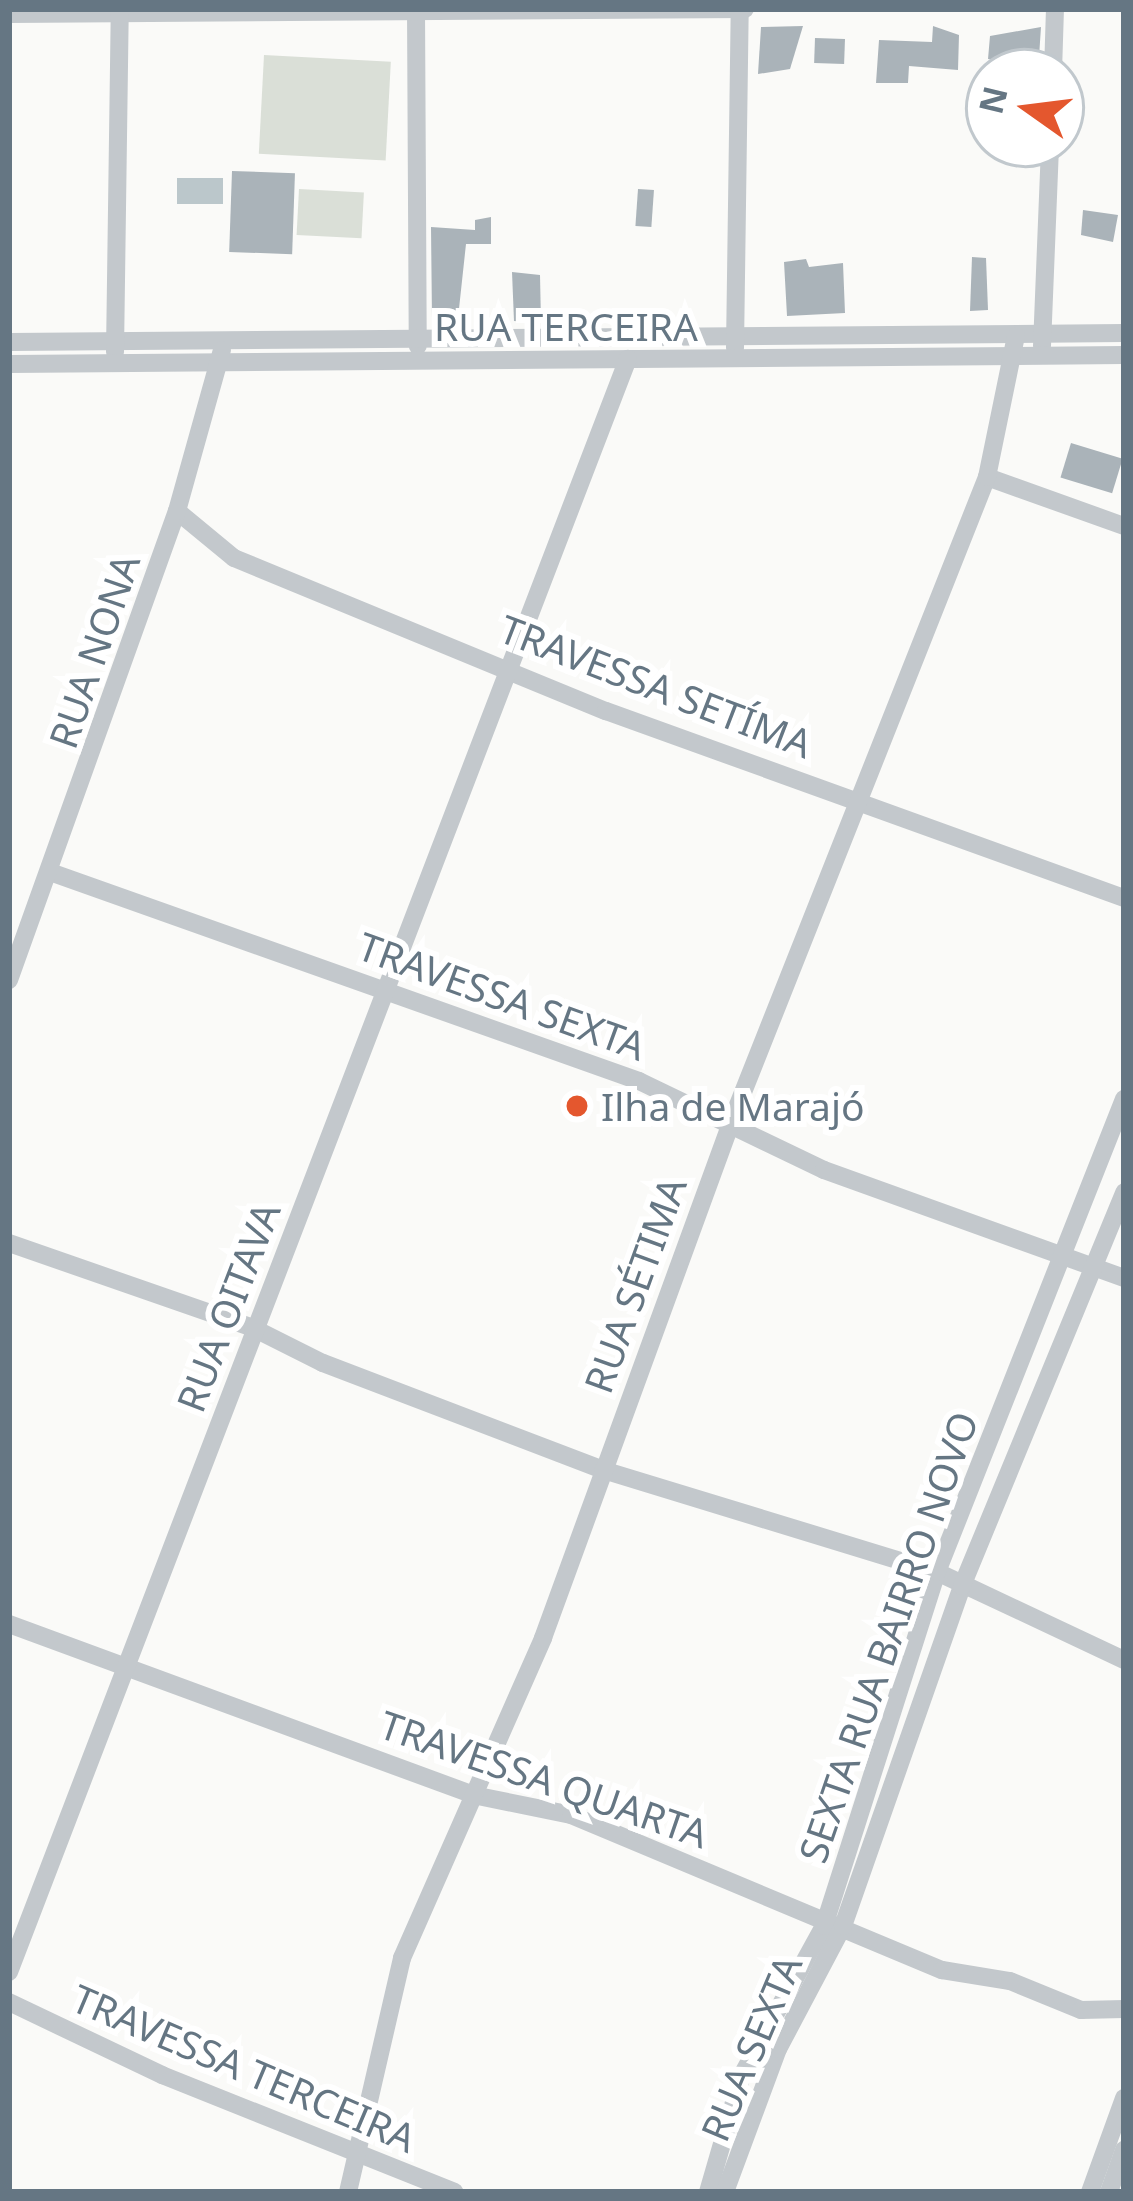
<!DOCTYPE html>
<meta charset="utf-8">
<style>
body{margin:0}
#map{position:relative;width:1133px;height:2201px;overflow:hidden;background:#fafaf8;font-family:"Noto Sans",sans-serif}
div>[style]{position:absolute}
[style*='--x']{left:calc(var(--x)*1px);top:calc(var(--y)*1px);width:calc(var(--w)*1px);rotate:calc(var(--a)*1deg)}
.green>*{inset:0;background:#dadfd7;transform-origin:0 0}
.water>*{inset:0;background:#bbc7cb;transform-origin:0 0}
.building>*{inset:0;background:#aab3b9;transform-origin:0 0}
.minor>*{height:18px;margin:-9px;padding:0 9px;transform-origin:9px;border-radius:9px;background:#c3c8cc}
.dots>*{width:33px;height:33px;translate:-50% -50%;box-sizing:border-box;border:6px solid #fff;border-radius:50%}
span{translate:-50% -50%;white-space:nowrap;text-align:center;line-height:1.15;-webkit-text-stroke:12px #fff;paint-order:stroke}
.street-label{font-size:39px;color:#657683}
.poi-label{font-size:39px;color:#657683}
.left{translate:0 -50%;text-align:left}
.frame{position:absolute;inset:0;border:12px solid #657683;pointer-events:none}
.north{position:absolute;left:965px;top:48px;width:120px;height:120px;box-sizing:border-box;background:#fff;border:3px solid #c1c8cd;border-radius:50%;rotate:284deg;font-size:33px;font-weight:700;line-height:48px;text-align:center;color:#657683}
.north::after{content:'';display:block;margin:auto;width:42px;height:54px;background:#e4572e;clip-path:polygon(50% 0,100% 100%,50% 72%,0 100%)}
</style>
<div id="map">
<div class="green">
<div style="left:264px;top:55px;width:127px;height:99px;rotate:3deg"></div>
<div style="left:299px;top:189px;width:65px;height:46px;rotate:3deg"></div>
</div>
<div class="water">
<div style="left:223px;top:178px;width:26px;height:46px;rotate:90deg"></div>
</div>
<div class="building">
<div style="clip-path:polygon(803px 26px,790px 69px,758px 74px,761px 27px)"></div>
<div style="clip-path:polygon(933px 26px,959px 35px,958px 70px,909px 66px,908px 83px,876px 83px,879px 40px,932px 42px)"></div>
<div style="clip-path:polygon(1041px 27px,1038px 72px,1012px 72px,1012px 63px,988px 59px,990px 36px)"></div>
<div style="left:815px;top:38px;width:30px;height:25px;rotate:2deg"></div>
<div style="left:232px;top:171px;width:63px;height:81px;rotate:2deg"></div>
<div style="left:638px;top:189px;width:16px;height:37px;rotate:4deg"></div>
<div style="clip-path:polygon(1083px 210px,1118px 215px,1113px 242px,1081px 235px)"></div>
<div style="clip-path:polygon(491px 217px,491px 244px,466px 244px,458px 318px,432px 320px,431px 227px,475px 230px,475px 220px)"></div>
<div style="clip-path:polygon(972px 257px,986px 258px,988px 310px,970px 311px)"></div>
<div style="clip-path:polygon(806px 259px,809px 267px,843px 263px,845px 313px,787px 316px,784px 262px)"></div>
<div style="clip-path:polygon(512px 272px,540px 275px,541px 323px,514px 321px)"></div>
<div style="left:1071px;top:443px;width:54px;height:36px;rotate:17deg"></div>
</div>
<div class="minor">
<div style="--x:416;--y:9;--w:337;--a:89.7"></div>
<div style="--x:9;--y:14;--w:736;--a:-0.39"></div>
<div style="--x:1053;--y:72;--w:63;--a:-88.2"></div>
<div style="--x:9;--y:342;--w:1115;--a:-0.46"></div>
<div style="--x:1042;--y:346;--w:202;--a:-87.7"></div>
<div style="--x:735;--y:348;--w:339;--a:-89.2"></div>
<div style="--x:115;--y:352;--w:343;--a:-89.2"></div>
<div style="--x:9;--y:364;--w:1115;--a:-0.46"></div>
<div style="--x:987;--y:477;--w:145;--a:19.7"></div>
<div style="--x:177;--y:511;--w:74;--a:39.5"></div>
<div style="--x:234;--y:558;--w:402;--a:22.4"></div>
<div style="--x:606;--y:711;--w:551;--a:19.85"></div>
<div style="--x:50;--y:872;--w:625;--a:19.54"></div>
<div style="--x:639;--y:1081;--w:205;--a:25.7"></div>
<div style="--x:824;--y:1170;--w:319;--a:19.8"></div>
<div style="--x:9;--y:980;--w:498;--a:-70.3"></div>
<div style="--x:177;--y:511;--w:167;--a:-74.4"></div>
<div style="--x:9;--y:1243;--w:258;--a:19.2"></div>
<div style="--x:253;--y:1328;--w:78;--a:26.6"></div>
<div style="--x:323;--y:1363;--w:300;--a:20.9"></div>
<div style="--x:603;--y:1470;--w:349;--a:17"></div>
<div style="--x:937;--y:1572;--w:207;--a:25.2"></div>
<div style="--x:9;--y:1624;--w:495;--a:20.2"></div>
<div style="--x:473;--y:1795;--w:100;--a:11.5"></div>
<div style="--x:571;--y:1815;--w:402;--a:22.7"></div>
<div style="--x:942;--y:1970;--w:69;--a:9.2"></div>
<div style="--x:1010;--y:1981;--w:77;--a:22.2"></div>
<div style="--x:1081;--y:2010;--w:43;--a:-1.3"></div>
<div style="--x:9;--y:1972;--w:1728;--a:-69.01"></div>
<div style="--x:9;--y:2002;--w:170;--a:25.5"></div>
<div style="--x:162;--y:2075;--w:315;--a:21.8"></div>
<div style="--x:348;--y:2192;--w:240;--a:-77"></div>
<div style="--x:402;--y:1958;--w:350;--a:-66.2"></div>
<div style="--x:543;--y:1638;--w:551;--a:-69.95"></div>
<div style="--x:732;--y:1120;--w:692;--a:-68.37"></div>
<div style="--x:987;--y:477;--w:144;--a:-78.4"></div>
<div style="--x:708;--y:2192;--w:122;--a:-73.8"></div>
<div style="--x:742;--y:2075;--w:170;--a:-61.2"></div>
<div style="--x:824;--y:1926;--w:372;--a:-72.3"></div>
<div style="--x:937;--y:1572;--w:509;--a:-68.43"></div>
<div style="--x:725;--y:2192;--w:153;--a:-69.7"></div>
<div style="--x:778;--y:2049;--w:139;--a:-62.1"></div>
<div style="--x:843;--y:1926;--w:360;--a:-70.7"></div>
<div style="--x:962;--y:1586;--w:426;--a:-67.6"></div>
<div style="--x:1090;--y:2192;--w:100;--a:-70.1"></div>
<div style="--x:1109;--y:2192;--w:45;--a:-70.3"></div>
</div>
<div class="dots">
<div style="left:577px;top:1106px;background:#e4572e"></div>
</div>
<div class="street-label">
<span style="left:566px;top:326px">RUA TERCEIRA</span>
<span style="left:94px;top:651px;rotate:-71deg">RUA NONA</span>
<span style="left:656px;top:686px;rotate:21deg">TRAVESSA SETÍMA</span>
<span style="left:502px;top:996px;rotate:20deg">TRAVESSA SEXTA</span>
<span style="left:635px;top:1285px;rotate:-70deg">RUA SÉTIMA</span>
<span style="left:228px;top:1307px;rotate:-69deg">RUA OITAVA</span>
<span style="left:888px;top:1637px;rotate:-71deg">SEXTA RUA BAIRRO NOVO</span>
<span style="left:544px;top:1779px;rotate:19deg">TRAVESSA QUARTA</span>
<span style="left:751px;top:2048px;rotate:-67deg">RUA SEXTA</span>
<span style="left:244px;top:2068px;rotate:23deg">TRAVESSA TERCEIRA</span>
</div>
<div class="poi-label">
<span class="left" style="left:601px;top:1106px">Ilha de Marajó</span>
</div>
<div class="frame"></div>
<div class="north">N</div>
</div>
